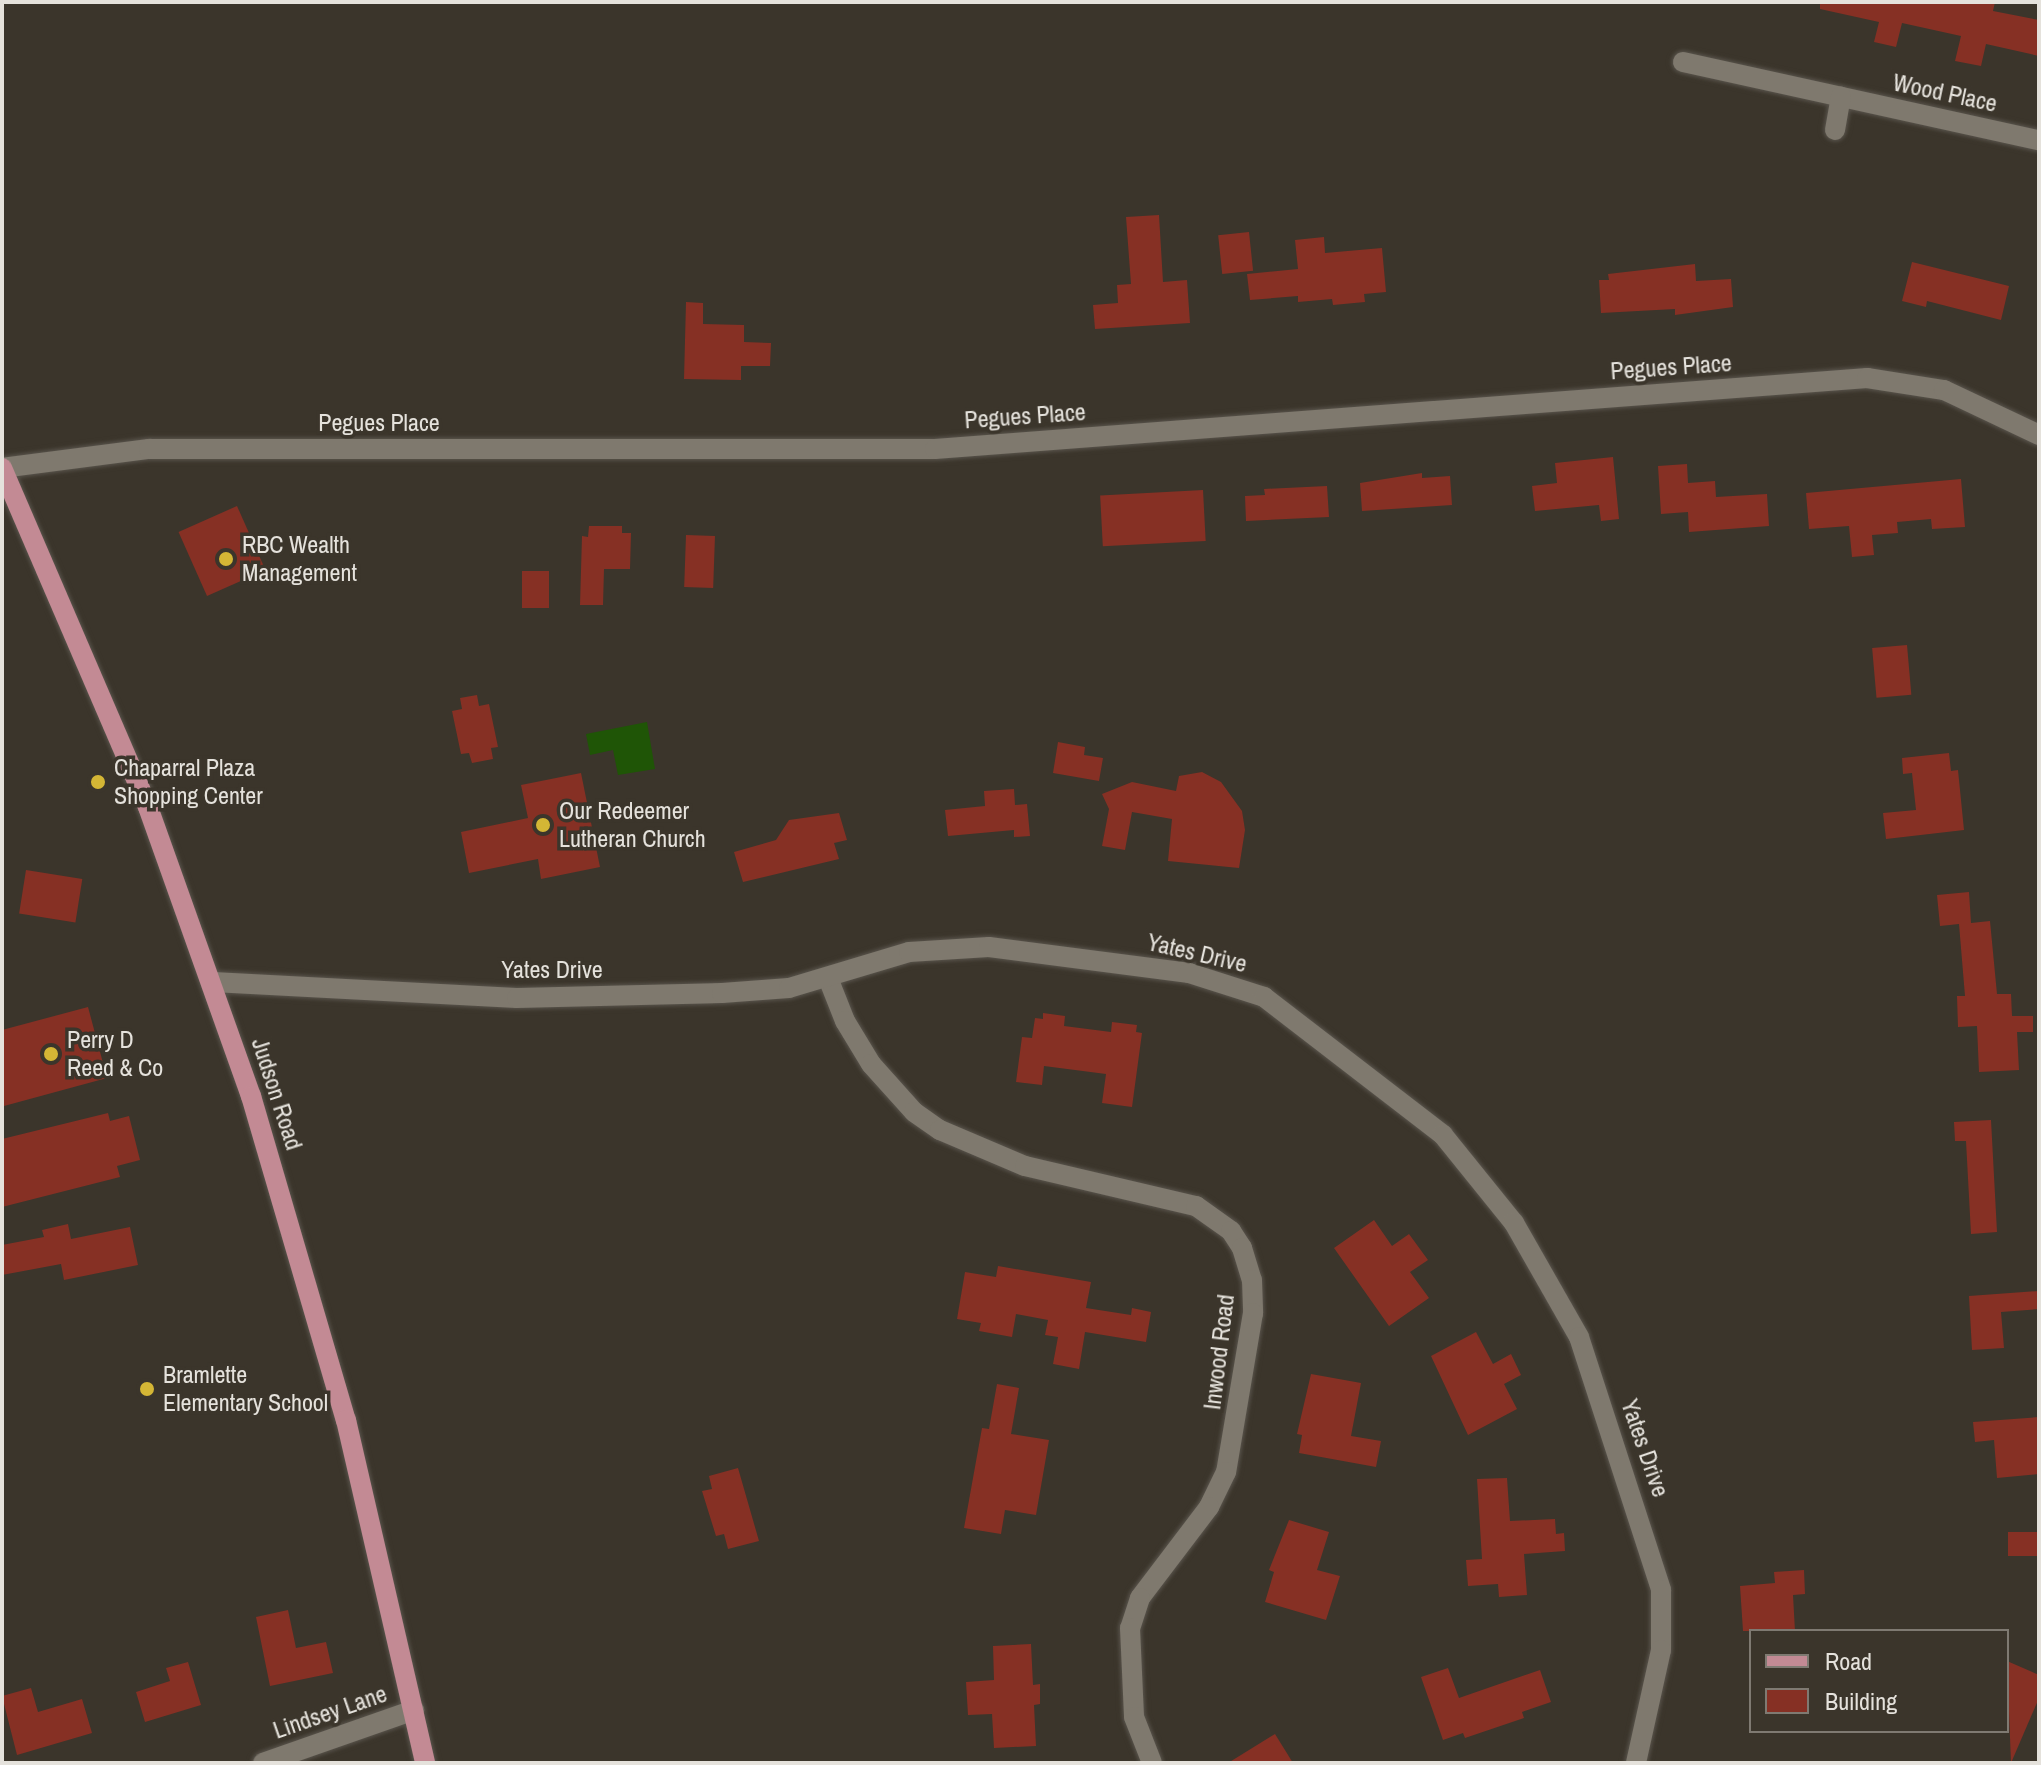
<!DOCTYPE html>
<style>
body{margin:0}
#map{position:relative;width:2041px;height:1765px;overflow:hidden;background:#3b352b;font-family:"Archivo Narrow",sans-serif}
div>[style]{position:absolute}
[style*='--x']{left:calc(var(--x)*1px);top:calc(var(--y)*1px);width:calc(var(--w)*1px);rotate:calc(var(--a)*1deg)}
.green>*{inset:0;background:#1f5506}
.building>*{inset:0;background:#863024;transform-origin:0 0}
.roads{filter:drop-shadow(0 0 2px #59544c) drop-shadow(0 0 2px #59544c)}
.street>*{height:20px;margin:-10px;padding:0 10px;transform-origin:10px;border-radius:10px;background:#7f796e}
.secondary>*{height:20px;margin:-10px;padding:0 10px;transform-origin:10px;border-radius:10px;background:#7f796e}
.primary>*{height:20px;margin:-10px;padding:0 10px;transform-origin:10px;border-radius:10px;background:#c38a94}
.dots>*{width:22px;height:22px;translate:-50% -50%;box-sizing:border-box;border:4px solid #3b352b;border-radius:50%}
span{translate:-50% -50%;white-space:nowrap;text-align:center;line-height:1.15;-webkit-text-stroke:7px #3b352b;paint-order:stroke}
.street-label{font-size:24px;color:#e5e2dc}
.poi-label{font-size:24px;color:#e5e2dc}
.left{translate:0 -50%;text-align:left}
.frame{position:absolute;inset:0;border:4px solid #e5e2dc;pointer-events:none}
.legend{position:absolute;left:1749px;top:1629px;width:260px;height:104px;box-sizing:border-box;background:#3b352b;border:2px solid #7f7a72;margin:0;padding:10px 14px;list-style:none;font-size:24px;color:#e5e2dc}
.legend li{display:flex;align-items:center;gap:16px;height:40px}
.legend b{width:40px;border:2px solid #7f7a72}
</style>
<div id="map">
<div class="green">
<div style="clip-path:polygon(647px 722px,655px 769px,618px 775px,613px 750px,590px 755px,586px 734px)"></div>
</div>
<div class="building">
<div style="clip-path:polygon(1820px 2px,1995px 2px,1993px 11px,2039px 20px,2039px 56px,1986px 44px,1981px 66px,1955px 61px,1961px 36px,1902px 23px,1896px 47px,1874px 42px,1879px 22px,1820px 9px)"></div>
<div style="clip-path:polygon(1159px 215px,1163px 282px,1187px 280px,1190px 323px,1095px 329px,1093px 305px,1118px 303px,1117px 285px,1131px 284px,1126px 217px)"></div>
<div style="left:1249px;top:232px;width:39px;height:31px;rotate:84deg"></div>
<div style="clip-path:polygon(1324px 237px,1325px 253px,1382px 248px,1386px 292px,1364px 294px,1365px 302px,1333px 305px,1332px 299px,1298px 302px,1298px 296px,1250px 300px,1247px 274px,1298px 269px,1295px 240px)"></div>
<div style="clip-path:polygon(1912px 262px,2009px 286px,2001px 320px,1927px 301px,1926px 307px,1902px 301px)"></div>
<div style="clip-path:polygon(1695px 264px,1696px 281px,1731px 279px,1733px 307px,1675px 315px,1675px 309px,1601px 313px,1599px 280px,1609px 280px,1608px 274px)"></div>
<div style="clip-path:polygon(686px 302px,703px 303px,703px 324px,744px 325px,744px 342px,771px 343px,770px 366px,741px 366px,741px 380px,684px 379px)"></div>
<div style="clip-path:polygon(1613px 457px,1619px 519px,1601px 521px,1599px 505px,1535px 511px,1532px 486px,1557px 483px,1555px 463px)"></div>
<div style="clip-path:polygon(1687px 464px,1688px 483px,1715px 481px,1716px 497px,1767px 494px,1769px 526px,1689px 532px,1688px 512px,1661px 514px,1658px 466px)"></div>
<div style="clip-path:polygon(1422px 473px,1422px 478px,1450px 476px,1452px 505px,1362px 511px,1360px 483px)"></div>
<div style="clip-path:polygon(1961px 479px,1965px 527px,1932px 529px,1931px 519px,1897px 522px,1898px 533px,1872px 535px,1874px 555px,1852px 557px,1849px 526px,1809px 529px,1806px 493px)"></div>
<div style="clip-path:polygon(1327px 486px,1329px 517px,1246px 521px,1245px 496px,1265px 495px,1264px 489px)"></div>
<div style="left:1203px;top:490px;width:51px;height:103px;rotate:87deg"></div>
<div style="left:237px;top:506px;width:70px;height:64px;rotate:66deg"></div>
<div style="clip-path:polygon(589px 526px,622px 526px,622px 533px,631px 533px,630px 569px,604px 569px,603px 605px,580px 605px,582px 536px,588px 537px)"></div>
<div style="left:686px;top:535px;width:29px;height:52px;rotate:2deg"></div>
<div style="left:522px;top:571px;width:27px;height:37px"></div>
<div style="left:1907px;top:645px;width:50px;height:35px;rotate:85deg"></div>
<div style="clip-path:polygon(477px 695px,479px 706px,489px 704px,498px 747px,491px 748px,493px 759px,472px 763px,469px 753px,461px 754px,452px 711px,462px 709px,460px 698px)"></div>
<div style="clip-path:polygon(1058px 742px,1085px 747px,1084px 755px,1103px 758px,1099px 781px,1053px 773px)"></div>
<div style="clip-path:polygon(1949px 753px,1951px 771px,1958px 770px,1964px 830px,1886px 839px,1883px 813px,1916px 810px,1912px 773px,1903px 774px,1902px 758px)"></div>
<div style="clip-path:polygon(1202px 772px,1221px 782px,1242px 811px,1245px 830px,1239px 868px,1168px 861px,1172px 819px,1132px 812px,1125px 850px,1102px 846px,1109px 809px,1102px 794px,1132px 782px,1176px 791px,1179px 776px)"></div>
<div style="clip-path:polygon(581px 773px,600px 867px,541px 879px,538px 859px,469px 873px,461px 832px,528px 818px,521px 785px)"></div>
<div style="clip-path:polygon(1014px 789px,1015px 805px,1027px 804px,1030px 836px,1014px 837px,1014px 830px,948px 836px,945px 810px,985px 806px,984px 791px)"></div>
<div style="clip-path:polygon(839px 813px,847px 840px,834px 843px,839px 859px,743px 882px,734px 852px,776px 840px,789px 820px)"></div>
<div style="left:26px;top:870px;width:57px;height:44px;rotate:9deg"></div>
<div style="clip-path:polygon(1969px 892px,1971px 923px,1990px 921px,1997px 994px,2011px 994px,2012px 1016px,2033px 1016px,2033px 1032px,2017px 1032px,2019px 1070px,1979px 1072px,1977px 1026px,1958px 1027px,1957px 996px,1965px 996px,1959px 924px,1940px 926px,1937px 895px)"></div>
<div style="clip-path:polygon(88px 1007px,107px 1078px,4px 1106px,2px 1030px)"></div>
<div style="clip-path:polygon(1043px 1013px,1065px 1016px,1064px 1026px,1111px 1032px,1112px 1022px,1137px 1025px,1136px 1032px,1142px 1033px,1132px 1107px,1102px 1103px,1106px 1074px,1044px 1066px,1042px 1085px,1016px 1082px,1022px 1037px,1032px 1038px,1035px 1018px,1043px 1019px)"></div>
<div style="clip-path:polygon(108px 1113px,110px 1121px,129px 1116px,140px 1160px,117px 1166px,120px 1177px,2px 1207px,2px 1139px)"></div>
<div style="clip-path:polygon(1991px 1120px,1997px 1232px,1971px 1234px,1966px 1141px,1955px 1141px,1954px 1122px)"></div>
<div style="clip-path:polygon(1374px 1220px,1392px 1246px,1409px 1234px,1428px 1260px,1410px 1272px,1429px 1298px,1389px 1326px,1334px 1248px)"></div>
<div style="clip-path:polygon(68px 1224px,71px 1239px,130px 1227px,138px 1265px,64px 1280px,61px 1264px,2px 1275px,2px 1245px,44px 1237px,42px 1230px)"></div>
<div style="clip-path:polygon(998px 1266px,1091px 1282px,1086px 1308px,1131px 1315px,1132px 1308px,1151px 1312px,1146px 1342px,1085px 1332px,1079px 1369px,1053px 1364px,1058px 1337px,1045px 1335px,1048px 1320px,1016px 1314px,1012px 1337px,979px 1331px,981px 1323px,957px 1319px,965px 1272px,996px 1277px)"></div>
<div style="clip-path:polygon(2039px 1291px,2039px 1309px,2001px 1312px,2004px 1348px,1972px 1350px,1969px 1296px)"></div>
<div style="clip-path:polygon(1476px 1332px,1493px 1364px,1511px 1354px,1521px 1375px,1504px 1384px,1517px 1409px,1468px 1435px,1431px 1356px)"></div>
<div style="clip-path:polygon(1311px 1374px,1361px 1383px,1351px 1436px,1381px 1441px,1376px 1467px,1299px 1453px,1302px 1435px,1297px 1434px)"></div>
<div style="clip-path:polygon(997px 1384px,1019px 1388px,1011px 1434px,1049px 1440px,1036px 1515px,1005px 1510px,1001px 1534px,964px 1528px,982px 1428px,989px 1429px)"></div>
<div style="clip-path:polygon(2039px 1417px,2039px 1474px,1997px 1478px,1994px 1440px,1975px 1442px,1973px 1422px)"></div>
<div style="clip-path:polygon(738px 1468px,759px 1541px,728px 1549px,724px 1534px,716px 1536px,702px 1491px,712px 1489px,709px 1476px)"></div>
<div style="clip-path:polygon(1507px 1478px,1510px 1521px,1555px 1519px,1556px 1534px,1564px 1533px,1565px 1551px,1524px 1554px,1527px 1595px,1499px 1597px,1498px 1584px,1468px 1586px,1466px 1560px,1482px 1559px,1477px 1479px)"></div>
<div style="clip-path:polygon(1289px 1520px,1329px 1532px,1317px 1570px,1340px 1576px,1326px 1620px,1265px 1602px,1274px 1572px,1269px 1570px)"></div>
<div style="left:2039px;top:1532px;width:24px;height:31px;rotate:90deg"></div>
<div style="clip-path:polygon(1804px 1570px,1805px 1594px,1793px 1595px,1795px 1631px,1743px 1631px,1740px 1586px,1775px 1583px,1774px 1572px)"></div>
<div style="clip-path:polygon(288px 1610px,296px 1648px,326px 1642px,333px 1673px,270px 1686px,256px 1617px)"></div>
<div style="clip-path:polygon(1031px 1644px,1033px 1685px,1040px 1684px,1040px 1704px,1034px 1705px,1036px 1746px,994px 1748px,992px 1714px,968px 1715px,966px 1682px,994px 1680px,993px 1646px)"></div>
<div style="clip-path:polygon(2007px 1661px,2039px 1675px,2039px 1698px,2011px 1763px)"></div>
<div style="clip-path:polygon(188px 1662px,201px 1705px,145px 1722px,136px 1692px,170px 1681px,166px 1668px)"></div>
<div style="clip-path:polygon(1448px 1668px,1459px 1698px,1540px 1670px,1551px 1702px,1522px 1712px,1524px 1718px,1465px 1738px,1463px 1733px,1443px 1740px,1421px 1677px)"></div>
<div style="clip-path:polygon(31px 1688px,38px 1712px,82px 1699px,92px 1733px,17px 1755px,2px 1696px)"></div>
<div style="clip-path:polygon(1275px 1734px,1293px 1763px,1228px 1763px)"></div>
</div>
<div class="roads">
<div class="street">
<div style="--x:1683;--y:62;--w:364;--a:12.4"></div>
<div style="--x:1835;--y:130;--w:34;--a:-80"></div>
<div style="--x:828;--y:978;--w:46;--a:68.4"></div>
<div style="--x:845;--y:1021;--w:50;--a:58.8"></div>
<div style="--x:871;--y:1064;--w:64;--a:48.1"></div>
<div style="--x:914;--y:1112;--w:32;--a:35"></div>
<div style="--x:940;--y:1130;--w:92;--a:23"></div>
<div style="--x:1025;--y:1166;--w:176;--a:13.2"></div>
<div style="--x:1196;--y:1206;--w:43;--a:35.5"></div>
<div style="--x:1231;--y:1231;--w:20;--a:57"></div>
<div style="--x:1242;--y:1248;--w:34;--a:73"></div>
<div style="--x:1252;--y:1280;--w:33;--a:88"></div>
<div style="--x:1253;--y:1313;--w:161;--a:99.6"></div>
<div style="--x:1226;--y:1472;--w:39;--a:116"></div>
<div style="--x:1209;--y:1507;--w:114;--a:127.2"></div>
<div style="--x:1140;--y:1598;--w:32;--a:108"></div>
<div style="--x:1130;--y:1628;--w:89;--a:87.4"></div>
<div style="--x:1134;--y:1717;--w:49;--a:68.6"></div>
<div style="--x:213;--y:982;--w:304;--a:3"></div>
<div style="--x:517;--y:998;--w:205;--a:-1.4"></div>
<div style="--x:722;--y:993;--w:67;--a:-4.3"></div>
<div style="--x:789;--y:988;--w:125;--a:-16.7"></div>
<div style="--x:909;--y:952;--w:80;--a:-3.6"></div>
<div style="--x:989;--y:947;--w:202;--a:7.4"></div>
<div style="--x:1189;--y:973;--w:79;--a:17.7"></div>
<div style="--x:1264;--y:997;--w:226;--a:37.6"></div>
<div style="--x:1443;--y:1135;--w:113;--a:51.1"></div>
<div style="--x:1514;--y:1223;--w:131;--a:60.3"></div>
<div style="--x:1579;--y:1337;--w:266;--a:72"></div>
<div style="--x:1661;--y:1590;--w:60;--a:90"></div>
<div style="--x:1661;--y:1650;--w:116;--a:102.5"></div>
<div style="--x:263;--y:1763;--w:160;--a:-19.3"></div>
</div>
<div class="secondary">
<div style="--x:2;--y:468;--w:148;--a:-7.4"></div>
<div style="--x:149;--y:449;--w:786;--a:0"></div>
<div style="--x:935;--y:449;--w:935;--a:-4.36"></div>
<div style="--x:1867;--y:378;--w:78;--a:8.9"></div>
<div style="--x:1944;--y:390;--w:105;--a:25.3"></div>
</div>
<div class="primary">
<div style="--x:2;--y:468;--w:369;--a:66.7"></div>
<div style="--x:148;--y:807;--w:307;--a:70.4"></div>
<div style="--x:251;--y:1096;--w:338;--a:73.7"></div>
<div style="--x:346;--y:1420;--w:352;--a:77"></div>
</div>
</div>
<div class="dots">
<div style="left:226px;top:559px;background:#d4b635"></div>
<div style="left:98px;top:782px;background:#d4b635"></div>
<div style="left:543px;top:825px;background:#d4b635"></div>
<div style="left:51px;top:1054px;background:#d4b635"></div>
<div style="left:147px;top:1389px;background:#d4b635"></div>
</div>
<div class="street-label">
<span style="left:1945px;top:93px;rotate:12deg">Wood Place</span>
<span style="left:1671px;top:367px;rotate:-4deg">Pegues Place</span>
<span style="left:1025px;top:416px;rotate:-4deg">Pegues Place</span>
<span style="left:379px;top:423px">Pegues Place</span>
<span style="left:1197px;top:953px;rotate:13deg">Yates Drive</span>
<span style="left:552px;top:970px">Yates Drive</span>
<span style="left:277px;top:1094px;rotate:72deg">Judson Road</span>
<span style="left:1219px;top:1352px;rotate:-83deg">Inwood Road</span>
<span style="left:1645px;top:1448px;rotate:71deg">Yates Drive</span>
<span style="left:330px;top:1712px;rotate:-19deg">Lindsey Lane</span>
</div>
<div class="poi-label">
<span class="left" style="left:242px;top:559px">RBC Wealth<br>Management</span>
<span class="left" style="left:114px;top:782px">Chaparral Plaza<br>Shopping Center</span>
<span class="left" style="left:559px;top:825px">Our Redeemer<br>Lutheran Church</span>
<span class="left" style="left:67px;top:1054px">Perry D<br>Reed &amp; Co</span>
<span class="left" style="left:163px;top:1389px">Bramlette<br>Elementary School</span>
</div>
<div class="frame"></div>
<ul class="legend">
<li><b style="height:10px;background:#c38a94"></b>Road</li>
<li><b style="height:22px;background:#863024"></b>Building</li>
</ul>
</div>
